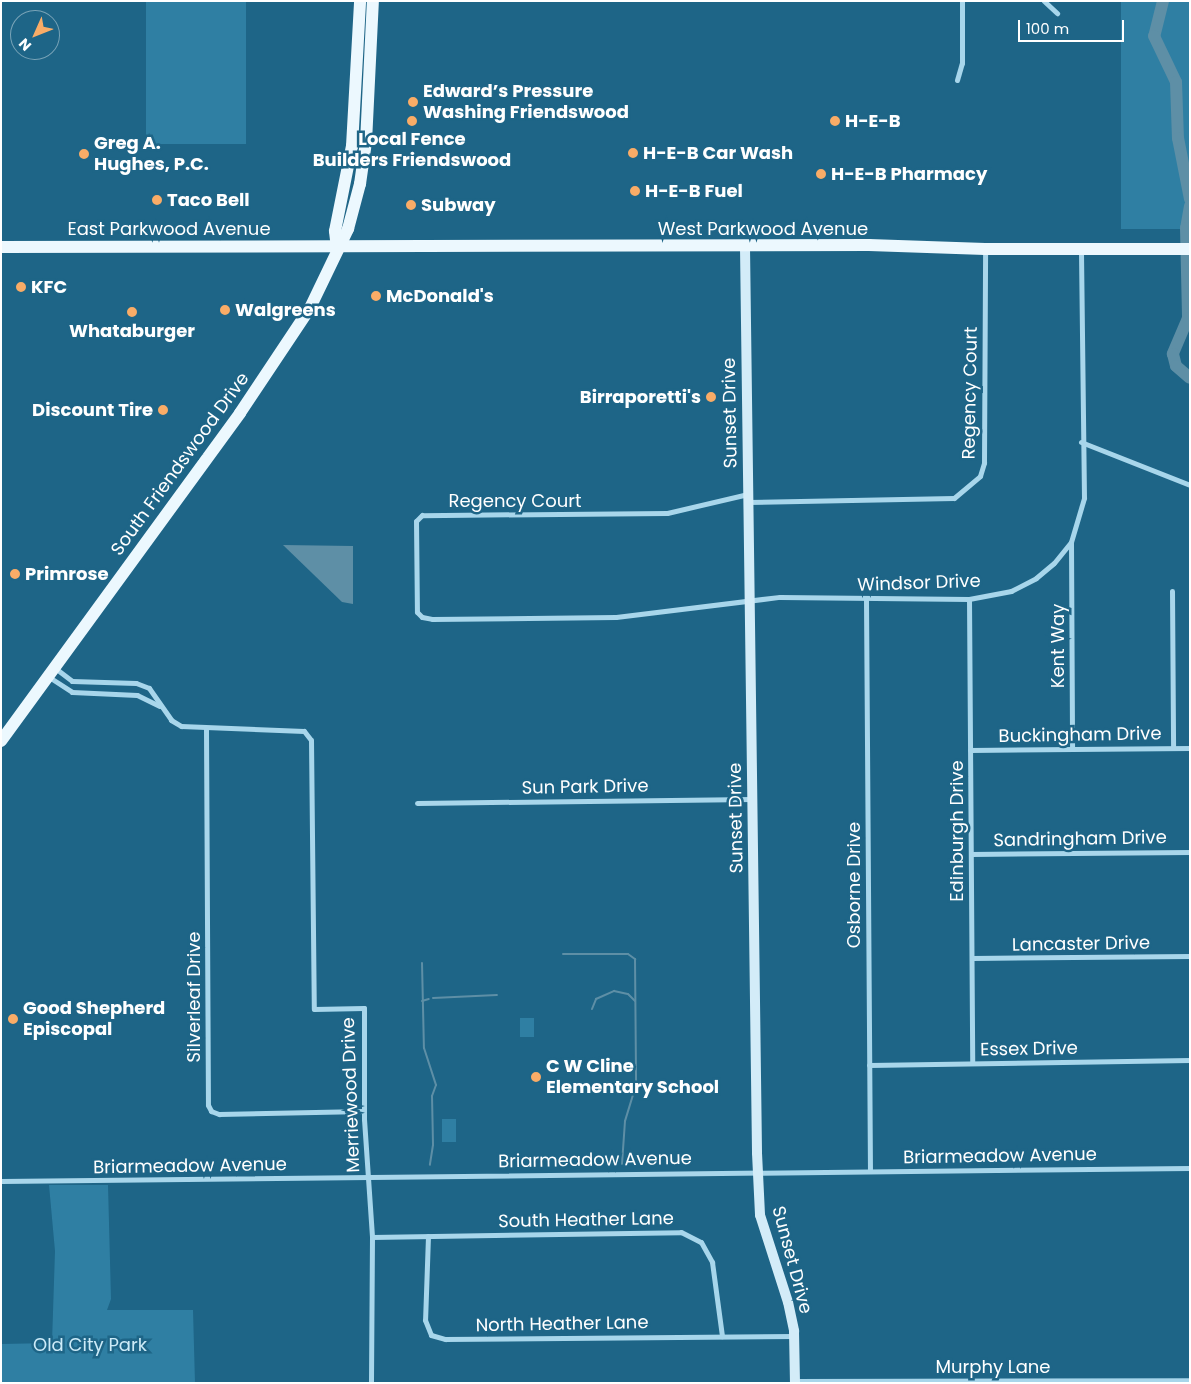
<!DOCTYPE html>
<meta charset="utf-8">
<style>
body{margin:0}
#map{position:relative;width:1191px;height:1384px;overflow:hidden;background:#1e6587;font-family:Poppins,sans-serif}
div>[style]{position:absolute}
[style*='--x']{left:calc(var(--x)*1px);top:calc(var(--y)*1px);width:calc(var(--w)*1px);rotate:calc(var(--a)*1deg)}
.green>*{inset:0;background:#2f7fa3;transform-origin:0 0}
.water>*{inset:0;background:#5e8fa6}
.stream>*{height:2px;margin:-1px;padding:0 1px;transform-origin:1px;border-radius:1px;background:#5e8fa6}
.river>*{height:12px;margin:-6px;padding:0 6px;transform-origin:6px;border-radius:6px;background:#5e8fa6}
.street>*{height:5px;margin:-2.5px;padding:0 2.5px;transform-origin:2.5px;border-radius:2.5px;background:#a8d6eb}
.secondary>*{height:10px;margin:-5px;padding:0 5px;transform-origin:5px;border-radius:5px;background:#d3ecf8}
.primary>*{height:12px;margin:-6px;padding:0 6px;transform-origin:6px;border-radius:6px;background:#ecf8fe}
.dots>*{width:14px;height:14px;translate:-50% -50%;box-sizing:border-box;border:2px solid #1e6587;border-radius:50%}
span{translate:-50% -50%;white-space:nowrap;text-align:center;line-height:1.15;-webkit-text-stroke:5px #1e6587;paint-order:stroke}
.poi-label{font-size:18px;color:#fff;font-weight:700}
.left{translate:0 -50%;text-align:left}
.right{translate:-100% -50%;text-align:right}
.street-label{font-size:18px;color:#fff}
.park-label{font-size:18px;color:#cdebf8}
.frame{position:absolute;inset:0;border:2px solid #fff;pointer-events:none}
.north{position:absolute;left:10px;top:10px;width:50px;height:50px;box-sizing:border-box;background:#1e6587;border:1px solid #78a3b7;border-radius:50%;rotate:226deg;font-size:14px;font-weight:700;line-height:20px;text-align:center;color:#fff}
.north::after{content:'';display:block;margin:auto;width:18px;height:22px;background:#f9ac67;clip-path:polygon(50% 0,100% 100%,50% 72%,0 100%)}
.scale{position:absolute;left:1018px;top:20px;width:106px;height:22px;box-sizing:border-box;border:2px solid #fff;border-top:0;padding-left:6px;font-size:15px;line-height:18px;white-space:nowrap;color:#fff;-webkit-text-stroke:4px #1e6587;paint-order:stroke}
</style>
<div id="map">
<div class="green">
<div style="left:146px;top:1px;width:100px;height:143px"></div>
<div style="left:1121px;top:1px;width:69px;height:228px"></div>
<div style="left:520px;top:1018px;width:14px;height:19px"></div>
<div style="left:442px;top:1119px;width:14px;height:23px"></div>
<div style="clip-path:polygon(49px 1185px,108px 1185px,111px 1299px,107px 1310px,193px 1310px,195px 1383px,1px 1383px,1px 1344px,52px 1343px,55px 1251px)"></div>
</div>
<div class="water">
<div style="clip-path:polygon(283px 545px,353px 546px,353px 604px,342px 602px)"></div>
</div>
<div class="stream">
<div style="--x:563;--y:954;--w:65;--a:0"></div>
<div style="--x:628;--y:954;--w:9;--a:36"></div>
<div style="--x:635;--y:959;--w:126;--a:89.5"></div>
<div style="--x:636;--y:1085;--w:38;--a:107"></div>
<div style="--x:625;--y:1121;--w:43;--a:94"></div>
<div style="--x:422;--y:963;--w:85;--a:88.7"></div>
<div style="--x:424;--y:1048;--w:39;--a:72"></div>
<div style="--x:436;--y:1085;--w:12;--a:110"></div>
<div style="--x:432;--y:1096;--w:49;--a:88.8"></div>
<div style="--x:433;--y:1145;--w:20;--a:99"></div>
<div style="--x:433;--y:998;--w:64;--a:-2.7"></div>
<div style="--x:422;--y:1001;--w:7;--a:-16"></div>
<div style="--x:592;--y:1009;--w:11;--a:-68"></div>
<div style="--x:596;--y:999;--w:20;--a:-24"></div>
<div style="--x:614;--y:991;--w:14;--a:12"></div>
<div style="--x:628;--y:994;--w:10;--a:45"></div>
</div>
<div class="river">
<div style="--x:1163;--y:1;--w:36;--a:104"></div>
<div style="--x:1154;--y:36;--w:51;--a:64.4"></div>
<div style="--x:1176;--y:82;--w:56;--a:88"></div>
<div style="--x:1178;--y:138;--w:62;--a:78.9"></div>
<div style="--x:1190;--y:206;--w:22;--a:100"></div>
<div style="--x:1186;--y:228;--w:90;--a:88.7"></div>
<div style="--x:1188;--y:318;--w:39;--a:113"></div>
<div style="--x:1173;--y:354;--w:12;--a:76"></div>
<div style="--x:1176;--y:366;--w:18;--a:41"></div>
</div>
<div class="street">
<div style="--x:1044;--y:1;--w:18;--a:43"></div>
<div style="--x:957;--y:80;--w:18;--a:-74"></div>
<div style="--x:962;--y:63;--w:62;--a:-90"></div>
<div style="--x:1081;--y:442;--w:117;--a:21.5"></div>
<div style="--x:748;--y:494;--w:83;--a:166.8"></div>
<div style="--x:667;--y:513;--w:245;--a:179.5"></div>
<div style="--x:422;--y:515;--w:8;--a:135"></div>
<div style="--x:416;--y:521;--w:91;--a:89.4"></div>
<div style="--x:417;--y:612;--w:7;--a:45"></div>
<div style="--x:422;--y:617;--w:10;--a:11"></div>
<div style="--x:432;--y:619;--w:184;--a:-0.6"></div>
<div style="--x:616;--y:617;--w:165;--a:-7"></div>
<div style="--x:780;--y:597;--w:189;--a:0.6"></div>
<div style="--x:969;--y:599;--w:43;--a:-10.8"></div>
<div style="--x:1011;--y:591;--w:28;--a:-27"></div>
<div style="--x:1036;--y:578;--w:23;--a:-40"></div>
<div style="--x:1054;--y:563;--w:27;--a:-51"></div>
<div style="--x:1071;--y:542;--w:46;--a:-73.5"></div>
<div style="--x:1084;--y:498;--w:249;--a:-90.7"></div>
<div style="--x:748;--y:502;--w:206;--a:-1.1"></div>
<div style="--x:954;--y:498;--w:34;--a:-40"></div>
<div style="--x:980;--y:476;--w:14;--a:-73"></div>
<div style="--x:984;--y:463;--w:213;--a:-89.7"></div>
<div style="--x:1071;--y:543;--w:206;--a:89.7"></div>
<div style="--x:1172;--y:591;--w:157;--a:89.6"></div>
<div style="--x:969;--y:599;--w:464;--a:89.6"></div>
<div style="--x:866;--y:600;--w:571;--a:89.6"></div>
<div style="--x:55;--y:668;--w:21;--a:37"></div>
<div style="--x:72;--y:681;--w:64;--a:1.8"></div>
<div style="--x:136;--y:683;--w:14;--a:21"></div>
<div style="--x:149;--y:688;--w:39;--a:55"></div>
<div style="--x:171;--y:720;--w:12;--a:31"></div>
<div style="--x:181;--y:726;--w:123;--a:2.3"></div>
<div style="--x:304;--y:731;--w:11;--a:52"></div>
<div style="--x:311;--y:740;--w:269;--a:89.4"></div>
<div style="--x:314;--y:1009;--w:50;--a:-1.1"></div>
<div style="--x:364;--y:1008;--w:111;--a:90"></div>
<div style="--x:364;--y:1119;--w:118;--a:86.1"></div>
<div style="--x:372;--y:1237;--w:146;--a:90.4"></div>
<div style="--x:49;--y:677;--w:27;--a:33"></div>
<div style="--x:72;--y:692;--w:65;--a:2.6"></div>
<div style="--x:137;--y:695;--w:25;--a:26"></div>
<div style="--x:206;--y:729;--w:376;--a:89.7"></div>
<div style="--x:208;--y:1105;--w:7;--a:63"></div>
<div style="--x:211;--y:1111;--w:9;--a:21"></div>
<div style="--x:219;--y:1114;--w:145;--a:-1.2"></div>
<div style="--x:970;--y:750;--w:220;--a:-0.5"></div>
<div style="--x:417;--y:803;--w:335;--a:-0.7"></div>
<div style="--x:971;--y:854;--w:219;--a:-0.5"></div>
<div style="--x:972;--y:958;--w:218;--a:-0.5"></div>
<div style="--x:869;--y:1065;--w:321;--a:-0.9"></div>
<div style="--x:1;--y:1181;--w:1189;--a:-0.63"></div>
<div style="--x:428;--y:1236;--w:84;--a:92"></div>
<div style="--x:425;--y:1320;--w:16;--a:68"></div>
<div style="--x:431;--y:1335;--w:15;--a:16"></div>
<div style="--x:445;--y:1339;--w:349;--a:-0.5"></div>
<div style="--x:372;--y:1237;--w:309;--a:-0.9"></div>
<div style="--x:681;--y:1232;--w:22;--a:27"></div>
<div style="--x:701;--y:1242;--w:23;--a:61"></div>
<div style="--x:712;--y:1262;--w:75;--a:82.3"></div>
<div style="--x:795;--y:1381;--w:395;--a:-0.1"></div>
</div>
<div class="secondary">
<div style="--x:745;--y:247;--w:906;--a:89.24"></div>
<div style="--x:757;--y:1153;--w:62;--a:87.2"></div>
<div style="--x:760;--y:1215;--w:91;--a:72.2"></div>
<div style="--x:788;--y:1302;--w:30;--a:78"></div>
<div style="--x:794;--y:1331;--w:52;--a:88.9"></div>
</div>
<div class="primary">
<div style="--x:1;--y:247;--w:868;--a:-0.13"></div>
<div style="--x:869;--y:245;--w:116;--a:2"></div>
<div style="--x:985;--y:249;--w:205;--a:0"></div>
<div style="--x:337;--y:248;--w:17;--a:-97"></div>
<div style="--x:335;--y:231;--w:87;--a:-78.7"></div>
<div style="--x:352;--y:146;--w:145;--a:-86.8"></div>
<div style="--x:1;--y:741;--w:406;--a:-53.9"></div>
<div style="--x:240;--y:413;--w:126;--a:-56.3"></div>
<div style="--x:310;--y:308;--w:88;--a:-64.3"></div>
<div style="--x:348;--y:229;--w:47;--a:-75.1"></div>
<div style="--x:360;--y:184;--w:42;--a:-81.9"></div>
<div style="--x:366;--y:142;--w:141;--a:-87.2"></div>
</div>
<div class="dots">
<div style="left:413px;top:102px;background:#f9ac67"></div>
<div style="left:412px;top:121px;background:#f9ac67"></div>
<div style="left:835px;top:121px;background:#f9ac67"></div>
<div style="left:633px;top:153px;background:#f9ac67"></div>
<div style="left:84px;top:154px;background:#f9ac67"></div>
<div style="left:821px;top:174px;background:#f9ac67"></div>
<div style="left:635px;top:191px;background:#f9ac67"></div>
<div style="left:157px;top:200px;background:#f9ac67"></div>
<div style="left:411px;top:205px;background:#f9ac67"></div>
<div style="left:21px;top:287px;background:#f9ac67"></div>
<div style="left:376px;top:296px;background:#f9ac67"></div>
<div style="left:225px;top:310px;background:#f9ac67"></div>
<div style="left:132px;top:312px;background:#f9ac67"></div>
<div style="left:711px;top:397px;background:#f9ac67"></div>
<div style="left:163px;top:410px;background:#f9ac67"></div>
<div style="left:15px;top:574px;background:#f9ac67"></div>
<div style="left:13px;top:1019px;background:#f9ac67"></div>
<div style="left:536px;top:1077px;background:#f9ac67"></div>
</div>
<div class="poi-label">
<span class="left" style="left:423px;top:102px">Edward’s Pressure<br>Washing Friendswood</span>
<span class="left" style="left:845px;top:121px">H-E-B</span>
<span style="left:412px;top:150px">Local Fence<br>Builders Friendswood</span>
<span class="left" style="left:94px;top:154px">Greg A.<br>Hughes, P.C.</span>
<span class="left" style="left:643px;top:153px">H-E-B Car Wash</span>
<span class="left" style="left:831px;top:174px">H-E-B Pharmacy</span>
<span class="left" style="left:645px;top:191px">H-E-B Fuel</span>
<span class="left" style="left:167px;top:200px">Taco Bell</span>
<span class="left" style="left:421px;top:205px">Subway</span>
<span class="left" style="left:31px;top:287px">KFC</span>
<span class="left" style="left:386px;top:296px">McDonald's</span>
<span class="left" style="left:235px;top:310px">Walgreens</span>
<span style="left:132px;top:331px">Whataburger</span>
<span class="right" style="left:701px;top:397px">Birraporetti's</span>
<span class="right" style="left:153px;top:410px">Discount Tire</span>
<span class="left" style="left:25px;top:574px">Primrose</span>
<span class="left" style="left:23px;top:1019px">Good Shepherd<br>Episcopal</span>
<span class="left" style="left:546px;top:1077px">C W Cline<br>Elementary School</span>
</div>
<div class="street-label">
<span style="left:169px;top:229px">East Parkwood Avenue</span>
<span style="left:763px;top:229px">West Parkwood Avenue</span>
<span style="left:970px;top:393px;rotate:-89deg">Regency Court</span>
<span style="left:730px;top:413px;rotate:-91deg">Sunset Drive</span>
<span style="left:180px;top:464px;rotate:-54deg">South Friendswood Drive</span>
<span style="left:515px;top:501px">Regency Court</span>
<span style="left:919px;top:583px;rotate:-2deg">Windsor Drive</span>
<span style="left:1058px;top:646px;rotate:-90deg">Kent Way</span>
<span style="left:1080px;top:735px;rotate:-1deg">Buckingham Drive</span>
<span style="left:585px;top:787px;rotate:-1deg">Sun Park Drive</span>
<span style="left:736px;top:818px;rotate:-91deg">Sunset Drive</span>
<span style="left:957px;top:831px;rotate:-90deg">Edinburgh Drive</span>
<span style="left:1080px;top:839px;rotate:-1deg">Sandringham Drive</span>
<span style="left:854px;top:885px;rotate:-90deg">Osborne Drive</span>
<span style="left:1081px;top:944px;rotate:-1deg">Lancaster Drive</span>
<span style="left:194px;top:997px;rotate:-90deg">Silverleaf Drive</span>
<span style="left:1029px;top:1049px;rotate:-1deg">Essex Drive</span>
<span style="left:351px;top:1095px;rotate:-92deg">Merriewood Drive</span>
<span style="left:1000px;top:1156px;rotate:-1deg">Briarmeadow Avenue</span>
<span style="left:595px;top:1160px;rotate:-1deg">Briarmeadow Avenue</span>
<span style="left:190px;top:1166px;rotate:-1deg">Briarmeadow Avenue</span>
<span style="left:586px;top:1220px;rotate:-1deg">South Heather Lane</span>
<span style="left:792px;top:1260px;rotate:75deg">Sunset Drive</span>
<span style="left:562px;top:1324px;rotate:-1deg">North Heather Lane</span>
<span style="left:993px;top:1367px">Murphy Lane</span>
</div>
<div class="park-label">
<span style="left:90px;top:1345px">Old City Park</span>
</div>
<div class="frame"></div>
<div class="north">N</div>
<div class="scale">100 m</div>
</div>
